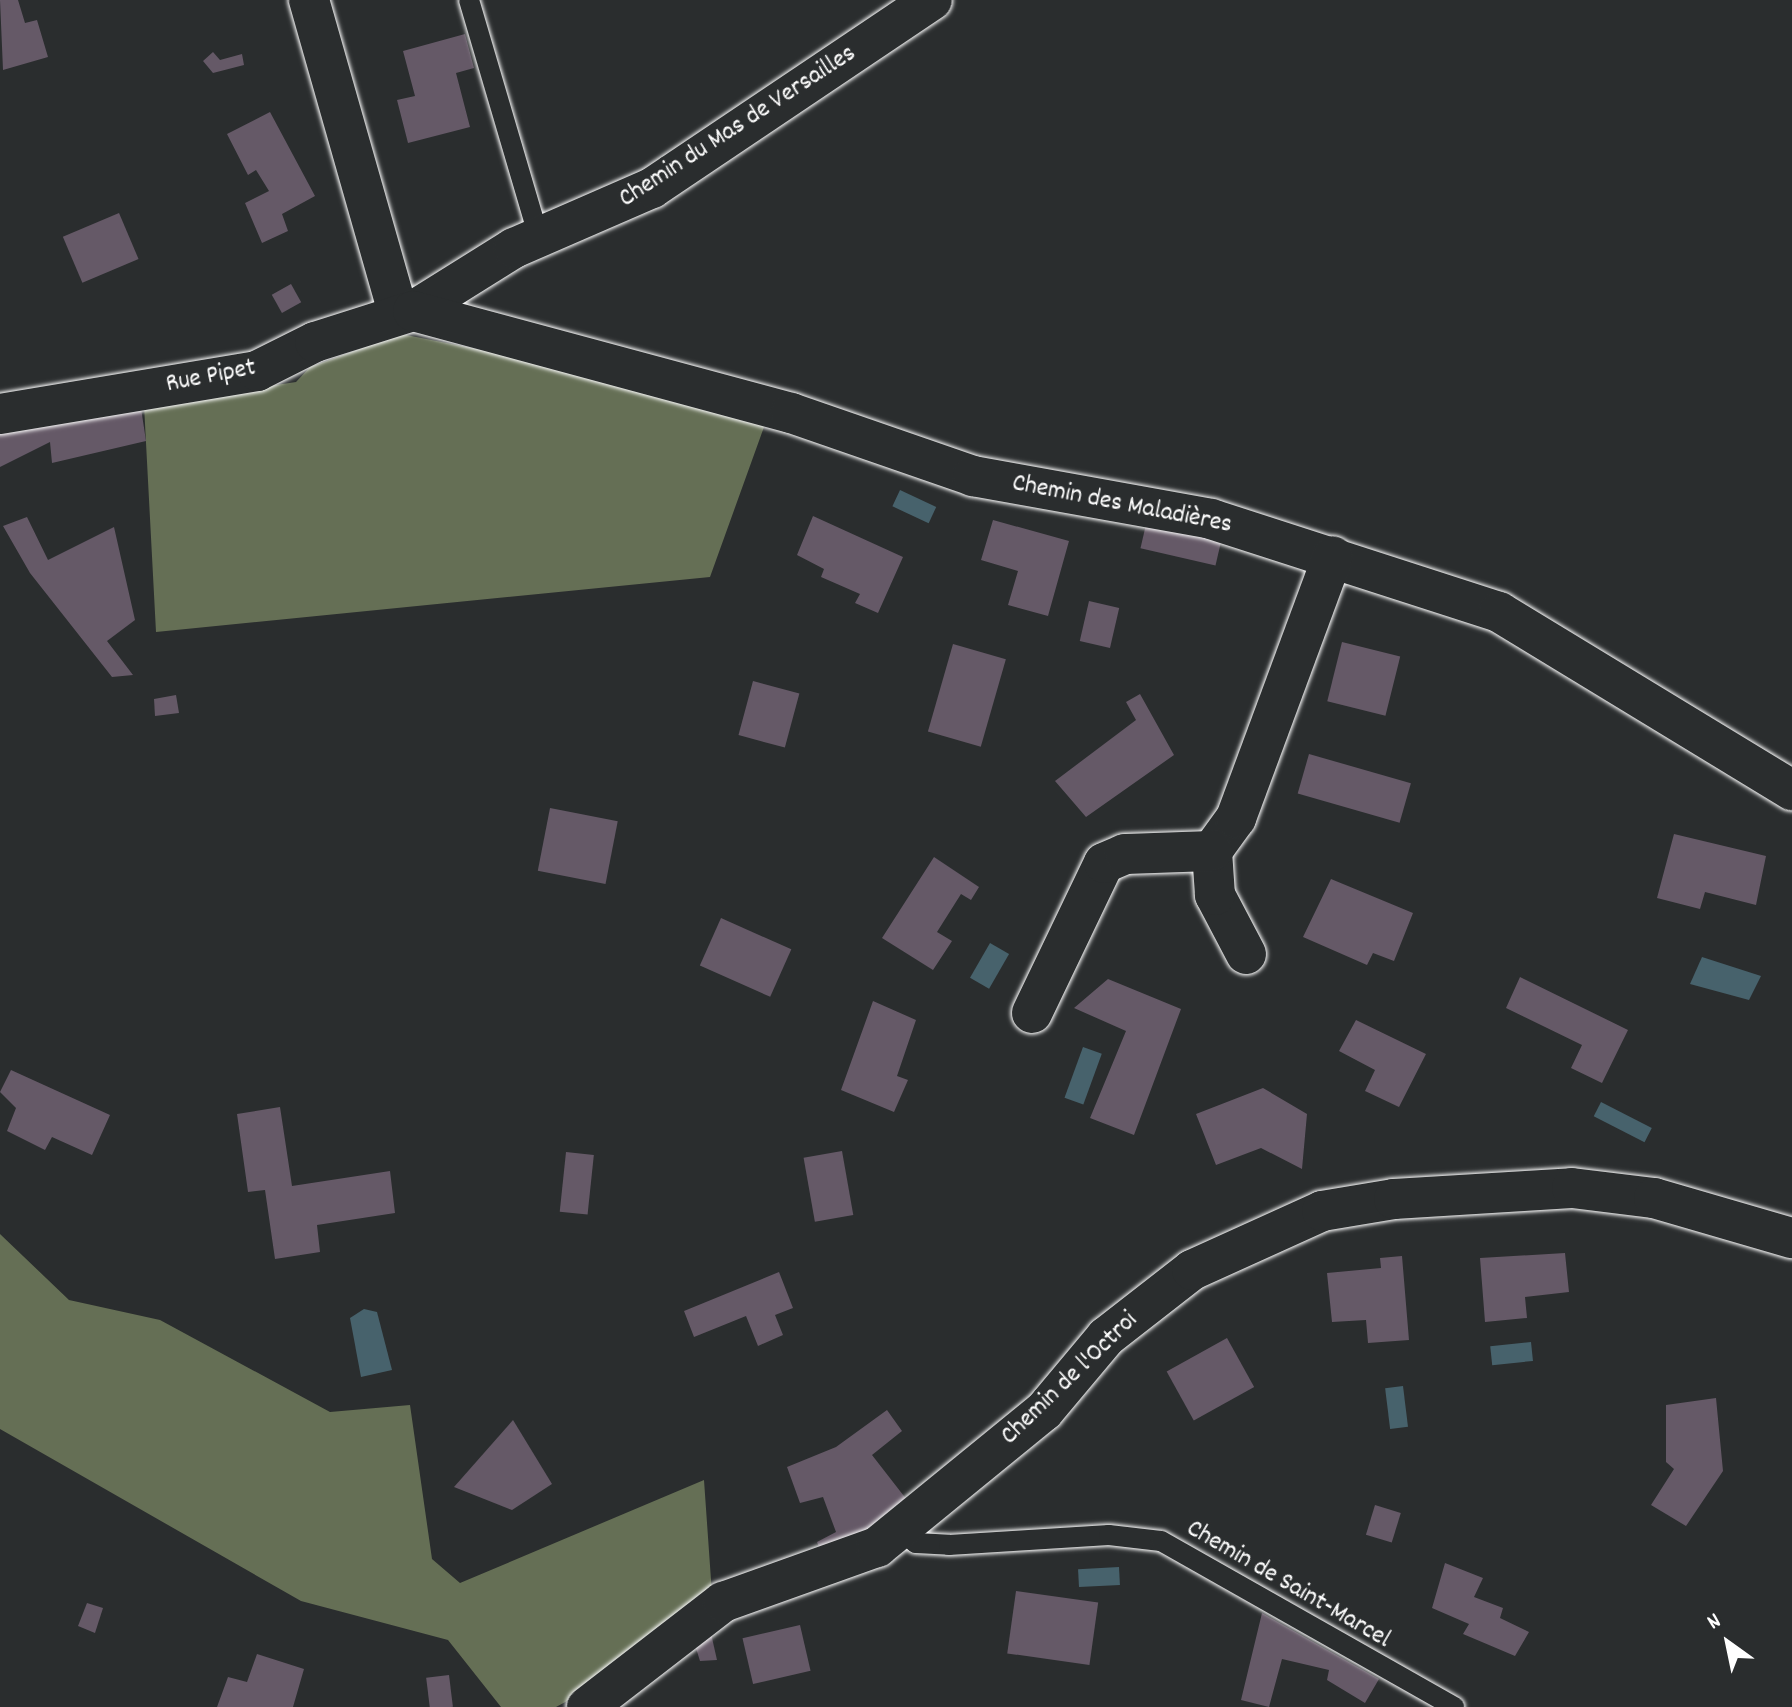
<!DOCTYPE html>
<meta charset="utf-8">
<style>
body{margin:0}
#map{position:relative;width:1792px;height:1707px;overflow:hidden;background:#2a2d2e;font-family:Dekko,sans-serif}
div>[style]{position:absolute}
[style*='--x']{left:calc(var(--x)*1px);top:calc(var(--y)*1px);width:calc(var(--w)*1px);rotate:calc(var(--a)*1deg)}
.green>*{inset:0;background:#656f55}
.water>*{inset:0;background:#47626c;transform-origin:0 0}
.building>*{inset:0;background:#655967;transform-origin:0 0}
.roads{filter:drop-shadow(0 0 2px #fff) drop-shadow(0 0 2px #fff)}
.lane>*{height:20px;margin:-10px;padding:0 10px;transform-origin:10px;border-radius:10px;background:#2a2d2e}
.street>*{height:40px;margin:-20px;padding:0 20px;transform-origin:20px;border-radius:20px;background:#2a2d2e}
span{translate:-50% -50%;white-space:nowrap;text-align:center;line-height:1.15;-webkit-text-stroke:6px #2a2d2e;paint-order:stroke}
.street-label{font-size:26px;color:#fff}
.north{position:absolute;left:1688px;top:1603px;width:80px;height:80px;-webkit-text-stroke:6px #2a2d2e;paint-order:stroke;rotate:327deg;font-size:22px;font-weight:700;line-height:32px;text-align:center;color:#fff}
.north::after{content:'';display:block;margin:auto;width:28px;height:36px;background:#fff;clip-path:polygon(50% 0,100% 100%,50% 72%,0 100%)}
</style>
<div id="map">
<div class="green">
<div style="clip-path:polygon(401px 334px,543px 362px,759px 421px,764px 427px,710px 577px,156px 632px,144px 405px,296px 382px,310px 367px)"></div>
<div style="clip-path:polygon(0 1234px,69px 1300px,160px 1320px,330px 1412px,410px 1405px,432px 1559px,460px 1583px,704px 1480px,712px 1594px,582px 1693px,556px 1707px,501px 1707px,448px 1640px,301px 1601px,0 1429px)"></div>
</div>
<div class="water">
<div style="left:900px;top:490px;width:40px;height:18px;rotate:25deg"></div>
<div style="left:990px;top:943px;width:22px;height:40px;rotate:30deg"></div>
<div style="clip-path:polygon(1702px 957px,1761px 976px,1749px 1000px,1690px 984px)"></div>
<div style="left:1083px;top:1047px;width:20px;height:54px;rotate:20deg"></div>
<div style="left:1601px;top:1102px;width:57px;height:16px;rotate:27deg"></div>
<div style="clip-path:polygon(364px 1309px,377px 1312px,392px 1370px,361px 1377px,350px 1318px)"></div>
<div style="left:1531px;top:1342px;width:19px;height:41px;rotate:84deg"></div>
<div style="left:1403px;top:1386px;width:41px;height:18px;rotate:83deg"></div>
<div style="left:1119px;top:1567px;width:18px;height:41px;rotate:87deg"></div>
</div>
<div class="building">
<div style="clip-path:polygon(0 0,18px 0,25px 23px,37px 20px,48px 57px,3px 70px)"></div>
<div style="clip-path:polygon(465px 34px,474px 68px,456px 73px,470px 127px,408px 143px,397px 100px,415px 96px,403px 51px)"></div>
<div style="clip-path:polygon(213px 52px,220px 60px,242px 54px,244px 65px,213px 73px,203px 61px)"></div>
<div style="clip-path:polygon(270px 112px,315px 196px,282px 214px,288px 231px,262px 243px,245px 203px,269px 191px,256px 170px,248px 175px,227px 134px)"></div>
<div style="left:119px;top:213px;width:50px;height:61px;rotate:67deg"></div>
<div style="left:291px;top:284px;width:21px;height:22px;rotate:61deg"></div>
<div style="clip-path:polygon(141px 408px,146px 441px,52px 463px,50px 442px,0 467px,0 433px)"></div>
<div style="clip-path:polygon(813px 516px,903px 557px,878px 613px,855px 603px,860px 594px,821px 577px,824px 569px,797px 555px)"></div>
<div style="clip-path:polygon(27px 517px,48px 560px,114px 527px,135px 620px,107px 641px,133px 675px,112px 677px,30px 573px,3px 526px)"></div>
<div style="clip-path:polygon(993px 520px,1069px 541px,1048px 616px,1008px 605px,1018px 571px,981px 560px)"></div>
<div style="left:1147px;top:520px;width:77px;height:29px;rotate:13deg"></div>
<div style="left:1089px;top:601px;width:31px;height:41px;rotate:13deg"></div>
<div style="left:1342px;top:642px;width:60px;height:61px;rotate:14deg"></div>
<div style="left:953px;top:644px;width:55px;height:91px;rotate:16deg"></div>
<div style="left:753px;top:681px;width:48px;height:56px;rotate:15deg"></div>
<div style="clip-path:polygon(1140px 694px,1174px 755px,1086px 817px,1055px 781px,1136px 720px,1126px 702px)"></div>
<div style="clip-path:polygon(176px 695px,179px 713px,155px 716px,154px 699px)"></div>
<div style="left:1309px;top:754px;width:106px;height:41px;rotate:16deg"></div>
<div style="left:550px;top:808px;width:69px;height:64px;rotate:11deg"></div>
<div style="clip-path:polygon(1674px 834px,1766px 856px,1756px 905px,1705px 892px,1700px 909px,1657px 898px)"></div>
<div style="clip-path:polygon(934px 857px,979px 887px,971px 900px,961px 894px,937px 932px,952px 941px,933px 970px,882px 938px)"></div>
<div style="clip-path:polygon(1331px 879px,1413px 913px,1394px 961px,1373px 953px,1367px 965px,1303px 937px)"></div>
<div style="left:721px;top:918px;width:77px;height:52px;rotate:24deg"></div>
<div style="clip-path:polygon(1520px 977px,1628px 1030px,1602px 1083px,1571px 1068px,1582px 1045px,1506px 1008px)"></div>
<div style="clip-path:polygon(1108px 979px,1181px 1009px,1134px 1135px,1090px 1118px,1126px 1031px,1074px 1008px)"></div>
<div style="clip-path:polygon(873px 1001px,916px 1020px,897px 1076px,908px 1080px,894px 1112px,841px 1090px)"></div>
<div style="clip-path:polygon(1356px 1020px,1426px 1054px,1399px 1107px,1365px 1091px,1375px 1070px,1339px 1051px)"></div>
<div style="clip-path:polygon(11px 1070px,110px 1115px,92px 1155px,52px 1137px,45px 1150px,7px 1131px,16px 1108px,0 1092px)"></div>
<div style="clip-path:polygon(1263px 1088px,1307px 1114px,1302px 1169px,1261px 1148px,1216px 1165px,1196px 1114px)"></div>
<div style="clip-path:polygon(280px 1107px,292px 1186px,390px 1171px,395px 1213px,317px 1225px,320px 1252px,275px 1259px,265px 1190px,248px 1192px,237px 1114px)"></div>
<div style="left:842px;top:1151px;width:65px;height:39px;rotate:80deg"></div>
<div style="left:566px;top:1152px;width:28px;height:60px;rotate:6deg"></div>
<div style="clip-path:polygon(1565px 1253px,1569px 1292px,1525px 1297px,1527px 1318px,1485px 1322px,1480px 1258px)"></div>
<div style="clip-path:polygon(1402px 1256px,1409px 1340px,1368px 1343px,1366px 1320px,1332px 1322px,1327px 1273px,1381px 1268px,1380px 1258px)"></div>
<div style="clip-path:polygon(779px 1272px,793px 1308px,775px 1315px,783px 1335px,758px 1346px,746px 1316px,694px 1337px,684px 1311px)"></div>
<div style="left:1227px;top:1338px;width:56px;height:69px;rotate:61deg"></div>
<div style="clip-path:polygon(1716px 1398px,1723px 1471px,1686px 1526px,1651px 1505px,1674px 1469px,1666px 1462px,1666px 1405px)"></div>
<div style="clip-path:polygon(887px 1410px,902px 1431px,872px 1455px,914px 1509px,823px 1557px,817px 1542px,836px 1532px,823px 1497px,800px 1503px,787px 1467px,836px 1447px)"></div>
<div style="clip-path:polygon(513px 1420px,552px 1484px,512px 1510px,454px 1487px)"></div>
<div style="left:1375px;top:1505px;width:27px;height:31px;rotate:17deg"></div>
<div style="clip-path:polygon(1445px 1563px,1483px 1578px,1474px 1597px,1503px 1608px,1500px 1618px,1529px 1632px,1515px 1656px,1463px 1634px,1469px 1624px,1432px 1608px)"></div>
<div style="left:1016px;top:1591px;width:83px;height:63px;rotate:8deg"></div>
<div style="clip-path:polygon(87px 1603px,103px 1608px,95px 1633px,78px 1626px)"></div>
<div style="clip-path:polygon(1262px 1613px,1379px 1679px,1365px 1703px,1327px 1680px,1329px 1670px,1282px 1659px,1269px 1707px,1241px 1700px)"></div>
<div style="left:800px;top:1625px;width:47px;height:59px;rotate:77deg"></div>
<div style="clip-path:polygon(710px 1629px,717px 1660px,700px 1661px,694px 1642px)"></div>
<div style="clip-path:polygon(257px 1654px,304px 1669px,293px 1707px,217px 1707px,228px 1677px,247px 1682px)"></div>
<div style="left:449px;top:1675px;width:32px;height:23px;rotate:83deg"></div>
</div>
<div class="roads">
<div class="lane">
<div style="--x:469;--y:0;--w:248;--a:73.6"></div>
<div style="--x:901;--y:1531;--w:19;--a:39"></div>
<div style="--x:916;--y:1543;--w:33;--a:3"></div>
<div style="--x:949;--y:1545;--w:160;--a:-3.6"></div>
<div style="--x:1109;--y:1535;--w:52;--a:6.6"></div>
<div style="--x:1161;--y:1541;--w:337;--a:29.5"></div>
</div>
<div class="street">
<div style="--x:309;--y:0;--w:324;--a:74.1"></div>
<div style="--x:413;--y:311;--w:119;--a:-32"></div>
<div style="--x:514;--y:248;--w:150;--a:-23.5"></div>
<div style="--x:652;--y:188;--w:337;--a:-33.9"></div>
<div style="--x:0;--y:414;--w:261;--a:-9.5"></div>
<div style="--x:257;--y:371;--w:65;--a:-26.6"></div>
<div style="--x:315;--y:342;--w:103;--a:-17.6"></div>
<div style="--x:413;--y:311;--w:392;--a:15.1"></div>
<div style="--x:791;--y:413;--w:193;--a:19.1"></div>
<div style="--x:973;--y:476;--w:242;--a:10.2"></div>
<div style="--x:1211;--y:519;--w:303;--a:17.9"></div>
<div style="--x:1499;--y:612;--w:343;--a:31.3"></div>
<div style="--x:1246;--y:954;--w:67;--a:-117.7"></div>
<div style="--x:1215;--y:895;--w:44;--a:-93.9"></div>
<div style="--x:1212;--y:851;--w:41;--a:-54"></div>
<div style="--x:1236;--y:818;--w:279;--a:-69.7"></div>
<div style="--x:1032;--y:1013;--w:166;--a:-64.4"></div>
<div style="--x:1104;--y:863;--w:23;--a:-23"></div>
<div style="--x:1125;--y:854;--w:87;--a:-2"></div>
<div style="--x:587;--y:1707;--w:172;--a:-37.7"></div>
<div style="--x:723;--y:1602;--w:164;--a:-19.7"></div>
<div style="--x:877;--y:1547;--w:215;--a:-39.2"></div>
<div style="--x:1044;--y:1411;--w:97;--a:-50"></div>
<div style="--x:1106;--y:1337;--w:109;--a:-37.9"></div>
<div style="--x:1192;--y:1270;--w:143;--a:-24.4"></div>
<div style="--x:1322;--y:1211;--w:73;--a:-9.5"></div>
<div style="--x:1394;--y:1199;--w:178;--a:-3.5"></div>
<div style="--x:1572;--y:1188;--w:83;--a:7"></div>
<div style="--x:1654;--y:1198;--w:144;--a:16.2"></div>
</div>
</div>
<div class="street-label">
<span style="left:738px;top:127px;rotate:-33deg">Chemin du Mas de Versailles</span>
<span style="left:211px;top:377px;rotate:-11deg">Rue Pipet</span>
<span style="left:1122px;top:505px;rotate:11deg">Chemin des Maladières</span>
<span style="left:1070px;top:1379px;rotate:-44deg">Chemin de l'Octroi</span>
<span style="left:1288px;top:1585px;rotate:30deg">Chemin de Saint-Marcel</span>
</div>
<div class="north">N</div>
</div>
